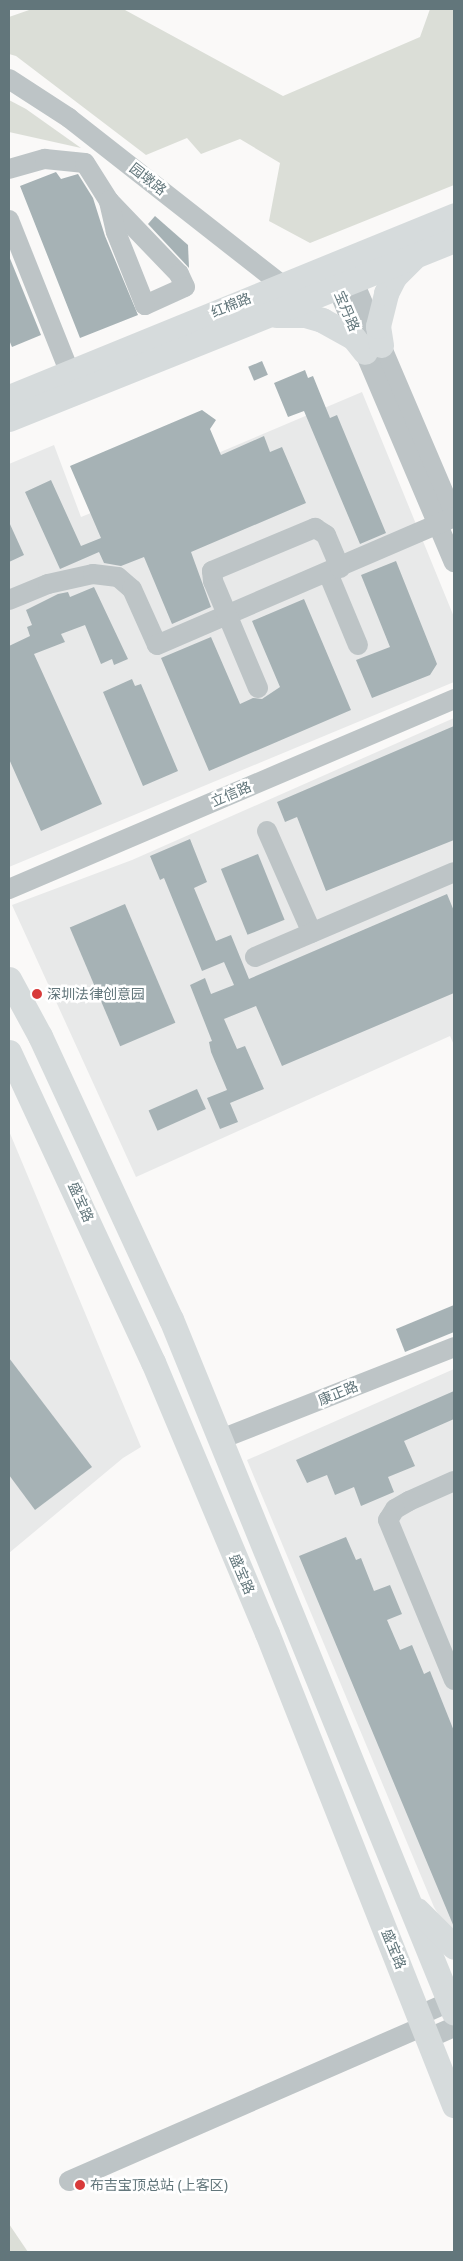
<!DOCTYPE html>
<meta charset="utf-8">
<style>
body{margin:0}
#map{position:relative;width:463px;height:2261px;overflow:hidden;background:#faf9f8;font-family:"Noto Sans","Noto Sans SC",sans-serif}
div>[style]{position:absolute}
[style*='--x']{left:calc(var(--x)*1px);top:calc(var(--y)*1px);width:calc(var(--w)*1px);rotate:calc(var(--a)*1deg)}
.built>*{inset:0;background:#e8e9e9}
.green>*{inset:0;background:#dbded7}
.building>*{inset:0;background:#a6b2b5;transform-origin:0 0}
.minor>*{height:20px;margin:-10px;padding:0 10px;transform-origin:10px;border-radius:10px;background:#bdc4c6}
.major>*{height:25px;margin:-12.5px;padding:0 12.5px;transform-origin:12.5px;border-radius:12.5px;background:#d6dbdc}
.dots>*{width:14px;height:14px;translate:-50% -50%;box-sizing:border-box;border:2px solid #fff;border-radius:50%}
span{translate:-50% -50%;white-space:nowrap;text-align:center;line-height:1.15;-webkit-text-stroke:5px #fff;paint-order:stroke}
.street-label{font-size:14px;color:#62767b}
.poi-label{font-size:14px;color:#62767b}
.left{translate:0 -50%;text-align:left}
.frame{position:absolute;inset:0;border:10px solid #62767b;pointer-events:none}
</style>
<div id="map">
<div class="built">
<div style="clip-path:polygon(362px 392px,454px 617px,454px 682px,9px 867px,9px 464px,54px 445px,81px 517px,198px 470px,211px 456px)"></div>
<div style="clip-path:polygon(454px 718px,454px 1045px,450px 1036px,136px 1177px,12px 905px,132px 860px)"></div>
<div style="clip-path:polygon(9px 1131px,141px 1447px,123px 1458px,9px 1553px)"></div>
<div style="clip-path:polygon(454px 1369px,454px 1934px,447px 1929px,434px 1907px,247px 1460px)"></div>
</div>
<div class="green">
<div style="clip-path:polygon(32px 9px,125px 10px,283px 96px,420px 37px,430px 9px,454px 9px,454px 185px,310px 243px,269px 221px,280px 163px,240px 139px,201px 154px,187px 138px,146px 155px,16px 56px,9px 54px,9px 17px)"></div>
<div style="clip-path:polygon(9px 100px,26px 109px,81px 148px,9px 132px)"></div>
<div style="clip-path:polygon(9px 2224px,28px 2252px,9px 2252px)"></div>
</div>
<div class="building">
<div style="clip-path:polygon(56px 172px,61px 179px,78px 174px,93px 198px,105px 236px,138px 315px,80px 338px,20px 186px)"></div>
<div style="clip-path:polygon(155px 216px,188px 245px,189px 268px,148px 224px)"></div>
<div style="clip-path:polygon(9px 256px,41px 335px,12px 347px,9px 340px)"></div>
<div style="left:262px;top:361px;width:15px;height:15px;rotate:67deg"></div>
<div style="clip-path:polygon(305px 370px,308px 378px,313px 376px,330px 418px,337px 415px,386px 533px,360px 544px,304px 411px,288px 417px,274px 383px)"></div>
<div style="clip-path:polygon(202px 410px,216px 420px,210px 429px,221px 455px,264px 436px,270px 452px,282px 447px,306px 503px,191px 552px,211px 607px,172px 624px,144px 557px,121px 566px,104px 563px,99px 552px,60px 569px,25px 492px,51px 480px,81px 546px,101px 538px,70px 466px)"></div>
<div style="clip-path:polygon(9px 522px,24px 555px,9px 562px)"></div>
<div style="clip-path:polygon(396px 561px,437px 664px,430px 675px,372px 698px,356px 660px,390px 647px,361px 575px)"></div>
<div style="clip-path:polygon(94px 587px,128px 659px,114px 665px,112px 659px,101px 664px,85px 625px,61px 634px,65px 642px,34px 654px,102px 804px,41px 831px,9px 759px,9px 646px,30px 636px,27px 627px,32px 625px,26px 610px,58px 594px,68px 592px,70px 597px)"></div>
<div style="clip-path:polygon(304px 599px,351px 710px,209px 771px,161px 658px,211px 637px,240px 704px,253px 698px,262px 699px,280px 687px,252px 621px)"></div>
<div style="clip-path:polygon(132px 679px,135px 686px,141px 684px,178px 771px,143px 786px,103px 692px)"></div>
<div style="clip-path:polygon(454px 726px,454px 840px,326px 891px,297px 817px,285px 822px,277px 802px)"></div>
<div style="clip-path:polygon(190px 839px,207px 882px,194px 888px,216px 941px,231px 935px,249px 979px,447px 894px,454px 911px,454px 993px,282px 1066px,256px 1006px,224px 1019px,237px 1049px,245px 1046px,264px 1089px,230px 1103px,238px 1122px,220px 1129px,207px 1098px,227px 1090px,211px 1052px,209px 1042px,212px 1041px,190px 985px,205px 978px,211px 994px,234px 985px,224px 962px,202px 971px,164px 878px,160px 880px,150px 856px)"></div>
<div style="left:258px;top:854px;width:71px;height:40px;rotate:68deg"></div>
<div style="left:125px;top:904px;width:129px;height:60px;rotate:67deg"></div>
<div style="left:197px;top:1089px;width:22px;height:53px;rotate:66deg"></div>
<div style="clip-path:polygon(454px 1305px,454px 1332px,405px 1352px,396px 1329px)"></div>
<div style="clip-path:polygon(9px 1358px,92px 1467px,35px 1510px,9px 1475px)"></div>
<div style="clip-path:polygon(454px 1391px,454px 1419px,404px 1441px,415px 1466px,388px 1477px,394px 1492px,361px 1506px,354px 1487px,335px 1495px,327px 1475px,307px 1483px,296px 1460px)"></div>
<div style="clip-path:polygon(346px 1537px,356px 1560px,361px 1558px,374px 1591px,390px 1585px,402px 1614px,387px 1620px,400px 1650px,412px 1645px,424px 1674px,430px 1671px,454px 1731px,454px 1927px,299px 1556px)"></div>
</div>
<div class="minor">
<div style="--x:9;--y:79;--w:72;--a:33"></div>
<div style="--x:69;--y:118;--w:271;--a:38.1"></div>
<div style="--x:9;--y:169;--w:37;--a:-16"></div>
<div style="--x:45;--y:159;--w:40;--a:5.7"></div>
<div style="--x:85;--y:163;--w:45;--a:57.7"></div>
<div style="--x:109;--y:201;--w:101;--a:46.2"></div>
<div style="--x:179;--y:274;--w:14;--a:65"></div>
<div style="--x:185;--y:287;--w:44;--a:155.8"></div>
<div style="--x:145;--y:305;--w:79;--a:-111.7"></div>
<div style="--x:116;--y:232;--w:32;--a:-103"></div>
<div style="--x:9;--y:220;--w:162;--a:68.3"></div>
<div style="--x:344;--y:271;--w:13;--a:45"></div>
<div style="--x:353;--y:280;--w:258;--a:66.9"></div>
<div style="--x:337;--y:272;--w:15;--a:90"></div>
<div style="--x:337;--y:287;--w:299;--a:67"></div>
<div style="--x:328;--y:573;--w:78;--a:67.4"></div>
<div style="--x:9;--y:600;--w:42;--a:-22.3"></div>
<div style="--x:48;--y:584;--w:46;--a:-12.5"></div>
<div style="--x:93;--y:574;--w:25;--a:7"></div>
<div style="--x:118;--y:577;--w:18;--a:41"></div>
<div style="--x:132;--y:589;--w:61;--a:65.9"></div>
<div style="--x:157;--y:645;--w:323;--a:-23.3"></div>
<div style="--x:258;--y:688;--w:116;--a:-112.8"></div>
<div style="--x:213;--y:581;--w:10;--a:-96"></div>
<div style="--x:212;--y:571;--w:112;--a:-22.7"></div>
<div style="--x:315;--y:528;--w:13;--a:32"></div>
<div style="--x:326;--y:535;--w:36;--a:67"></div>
<div style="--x:267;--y:831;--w:111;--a:66.2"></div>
<div style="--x:9;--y:889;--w:484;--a:-23.1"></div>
<div style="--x:255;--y:957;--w:216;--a:-23.1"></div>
<div style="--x:221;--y:1439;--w:251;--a:-21.5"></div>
<div style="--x:454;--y:1481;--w:49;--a:156"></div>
<div style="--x:409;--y:1501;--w:16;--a:150"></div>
<div style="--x:395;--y:1509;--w:13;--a:122"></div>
<div style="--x:388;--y:1520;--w:173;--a:67.6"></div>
<div style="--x:420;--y:2015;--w:37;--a:-24"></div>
<div style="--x:429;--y:2038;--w:27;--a:-24"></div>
<div style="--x:69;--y:2181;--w:387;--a:-23.6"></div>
</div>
<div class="major">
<div style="--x:276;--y:315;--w:29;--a:0"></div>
<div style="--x:305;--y:315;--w:18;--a:16"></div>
<div style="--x:322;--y:320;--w:35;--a:29"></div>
<div style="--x:353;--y:337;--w:19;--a:51"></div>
<div style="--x:381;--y:345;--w:19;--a:-99"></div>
<div style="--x:378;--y:326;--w:34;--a:-76"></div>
<div style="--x:386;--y:293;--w:18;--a:-63"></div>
<div style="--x:394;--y:277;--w:27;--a:-45"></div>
<div style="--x:9;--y:397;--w:481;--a:-22.2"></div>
<div style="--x:9;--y:419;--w:480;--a:-21.9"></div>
<div style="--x:9;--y:979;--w:65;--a:61.5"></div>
<div style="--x:40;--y:1036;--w:312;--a:65.2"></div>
<div style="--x:171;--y:1319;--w:749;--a:67.82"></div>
<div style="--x:9;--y:1052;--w:342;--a:65.1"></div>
<div style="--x:153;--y:1362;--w:294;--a:67.2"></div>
<div style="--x:267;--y:1633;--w:508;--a:68.39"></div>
<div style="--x:417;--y:1910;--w:52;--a:45"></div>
</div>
<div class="dots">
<div style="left:37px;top:994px;background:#d83a3a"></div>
<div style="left:80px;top:2185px;background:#d83a3a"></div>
</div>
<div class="street-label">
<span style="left:148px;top:179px;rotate:38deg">园墩路</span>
<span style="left:231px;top:305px;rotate:-22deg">红棉路</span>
<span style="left:347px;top:311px;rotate:67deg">宝丹路</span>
<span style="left:231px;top:794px;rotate:-23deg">立信路</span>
<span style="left:81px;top:1202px;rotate:66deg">盛宝路</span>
<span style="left:338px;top:1393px;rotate:-22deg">康正路</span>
<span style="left:242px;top:1574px;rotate:67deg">盛宝路</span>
<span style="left:394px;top:1949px;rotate:68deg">盛宝路</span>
</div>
<div class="poi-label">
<span class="left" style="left:47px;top:994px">深圳法律创意园</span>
<span class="left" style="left:90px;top:2185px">布吉宝顶总站 (上客区)</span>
</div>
<div class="frame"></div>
</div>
